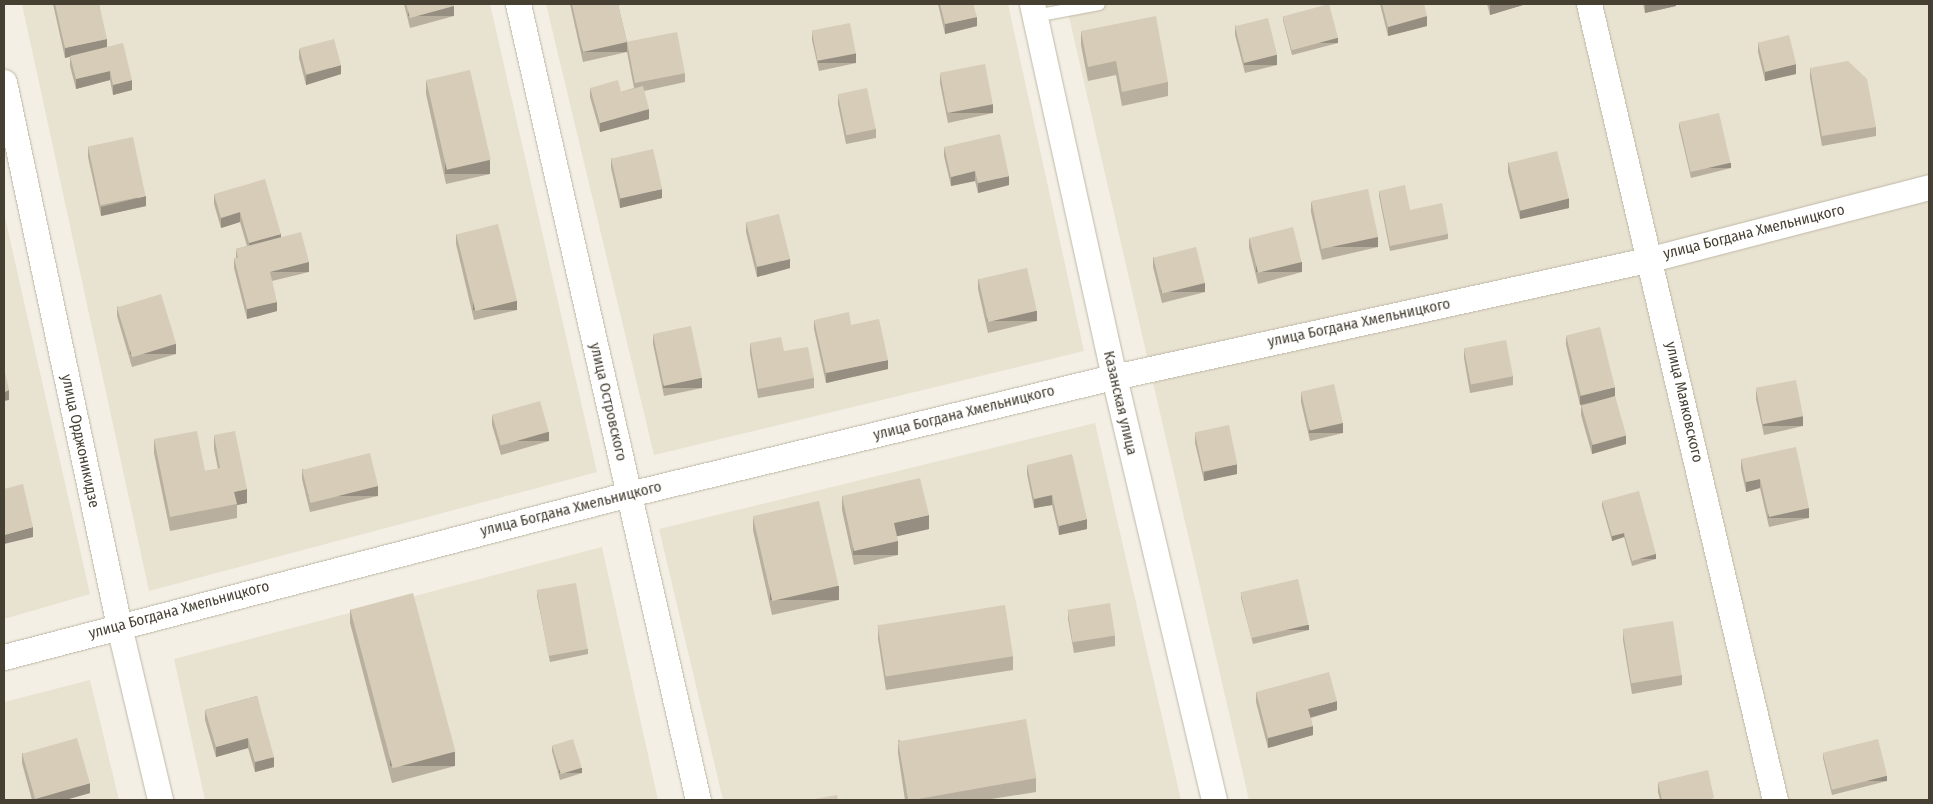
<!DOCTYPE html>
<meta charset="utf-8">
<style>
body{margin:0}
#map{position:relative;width:1933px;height:804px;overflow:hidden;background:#f3efe4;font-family:"Fira Sans Condensed",sans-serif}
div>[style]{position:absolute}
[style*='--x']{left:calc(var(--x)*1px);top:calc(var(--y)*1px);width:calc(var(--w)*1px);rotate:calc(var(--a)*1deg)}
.residential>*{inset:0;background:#e8e2d1}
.roads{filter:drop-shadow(0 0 1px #bfb8a6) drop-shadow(0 0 1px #bfb8a6)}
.service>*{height:12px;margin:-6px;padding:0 6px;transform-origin:6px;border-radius:6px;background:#fff}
.minor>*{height:25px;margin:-12.5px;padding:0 12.5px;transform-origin:12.5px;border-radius:12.5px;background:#fff}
.wall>*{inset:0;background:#b8af9e}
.shaded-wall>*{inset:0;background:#968f81;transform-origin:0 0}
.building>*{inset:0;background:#d6ccb8;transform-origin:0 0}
span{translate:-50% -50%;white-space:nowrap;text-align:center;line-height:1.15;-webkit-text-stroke:5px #fff;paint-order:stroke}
.street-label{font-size:15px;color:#464033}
.frame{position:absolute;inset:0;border:5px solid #464033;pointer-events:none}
</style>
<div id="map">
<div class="residential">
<div style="clip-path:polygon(22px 4px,490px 4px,597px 472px,149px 591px)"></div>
<div style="clip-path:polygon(546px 4px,1008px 4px,1084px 351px,654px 455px)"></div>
<div style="clip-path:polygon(1066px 4px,1929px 4px,1929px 800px,1249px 800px)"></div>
<div style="clip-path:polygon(4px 213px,90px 594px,4px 619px)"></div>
<div style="clip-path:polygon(1095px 423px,1181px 800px,723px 800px,659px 529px)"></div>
<div style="clip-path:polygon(602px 547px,658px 800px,205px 800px,174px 659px)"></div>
<div style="clip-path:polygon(90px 680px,119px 800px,4px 800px,4px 702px)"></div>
</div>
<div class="roads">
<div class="service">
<div style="--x:1035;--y:16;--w:65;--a:-10.6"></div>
</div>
<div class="minor">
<div style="--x:518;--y:4;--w:816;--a:77.26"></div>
<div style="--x:1032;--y:4;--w:382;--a:77.6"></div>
<div style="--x:1114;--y:377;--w:435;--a:76.7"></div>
<div style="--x:1589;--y:4;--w:817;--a:76.85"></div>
<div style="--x:4;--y:82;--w:556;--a:78.06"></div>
<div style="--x:119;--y:626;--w:179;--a:76.7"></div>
<div style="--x:4;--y:657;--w:646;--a:-14.62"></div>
<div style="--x:629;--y:494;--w:499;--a:-13.6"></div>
<div style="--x:1114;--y:377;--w:550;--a:-12.39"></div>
<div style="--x:1651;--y:259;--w:287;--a:-14.5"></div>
</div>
</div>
<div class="wall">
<div style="clip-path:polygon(53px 4px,99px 4px,107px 47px,132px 90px,113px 95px,110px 80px,76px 89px,70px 66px,70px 56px,65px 58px)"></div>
<div style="clip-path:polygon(404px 4px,454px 4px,454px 16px,410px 28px)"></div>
<div style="clip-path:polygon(570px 4px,618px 4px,627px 42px,685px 73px,685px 82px,644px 91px,649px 119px,600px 132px,590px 97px,590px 88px,621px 92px,634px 88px,627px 52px,583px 62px)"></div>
<div style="clip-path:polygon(938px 4px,973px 4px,977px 26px,945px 34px)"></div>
<div style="clip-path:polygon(1380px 4px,1424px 4px,1427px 26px,1388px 36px)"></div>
<div style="clip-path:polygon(1487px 4px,1523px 4px,1523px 5px,1490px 15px)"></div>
<div style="clip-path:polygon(1643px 4px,1676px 4px,1676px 6px,1645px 13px)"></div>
<div style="clip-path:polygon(1283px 16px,1338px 43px,1292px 55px,1283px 20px)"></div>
<div style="clip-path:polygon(1235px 25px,1277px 65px,1245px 73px,1235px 35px)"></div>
<div style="clip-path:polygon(812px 31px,856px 63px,819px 71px,812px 40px)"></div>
<div style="clip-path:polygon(1081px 31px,1168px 82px,1168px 96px,1122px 106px,1116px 75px,1088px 81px,1081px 45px)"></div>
<div style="clip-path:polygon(1758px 42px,1796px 74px,1765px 81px,1758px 52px)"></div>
<div style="clip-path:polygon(299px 49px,341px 74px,306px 85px,299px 58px)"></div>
<div style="clip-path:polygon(1810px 68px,1876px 127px,1876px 136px,1822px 146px,1810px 78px)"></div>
<div style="clip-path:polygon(940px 74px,993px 113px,948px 123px,940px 83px)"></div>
<div style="clip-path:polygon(426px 80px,490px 174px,446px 184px,426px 94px)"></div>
<div style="clip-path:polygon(838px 94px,876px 129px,876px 138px,846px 144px,838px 104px)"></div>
<div style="clip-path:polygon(1679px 123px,1731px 168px,1691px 178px,1679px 127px)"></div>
<div style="clip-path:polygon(88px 147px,146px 206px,101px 216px,88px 157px)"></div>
<div style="clip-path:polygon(944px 147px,1009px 185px,978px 193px,975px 181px,951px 186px,944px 156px)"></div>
<div style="clip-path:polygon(611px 158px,662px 198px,620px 208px,611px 168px)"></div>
<div style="clip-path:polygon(1508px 162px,1569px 208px,1520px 219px,1508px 172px)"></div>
<div style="clip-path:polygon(1379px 191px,1448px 234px,1448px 239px,1390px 251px,1379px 196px)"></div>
<div style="clip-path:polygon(214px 194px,281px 237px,309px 272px,272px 281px,277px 311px,247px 319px,234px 268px,234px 258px,236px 258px,236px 249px,247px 246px,240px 222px,221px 228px,214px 204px)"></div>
<div style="clip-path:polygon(1311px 202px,1378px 247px,1322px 260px,1311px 212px)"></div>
<div style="clip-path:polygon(746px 222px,790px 268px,757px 277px,746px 232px)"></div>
<div style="clip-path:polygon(456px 234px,517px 310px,474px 320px,456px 244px)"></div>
<div style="clip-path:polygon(1249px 238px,1302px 272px,1258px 284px,1249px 248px)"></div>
<div style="clip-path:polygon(1153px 257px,1205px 292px,1162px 303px,1153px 267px)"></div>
<div style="clip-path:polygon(978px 279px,1037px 321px,988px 333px,978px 289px)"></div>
<div style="clip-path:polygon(117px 306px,176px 354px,132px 367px,117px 316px)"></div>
<div style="clip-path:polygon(814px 320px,851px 325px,888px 369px,826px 383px,814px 329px)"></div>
<div style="clip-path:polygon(653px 334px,702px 388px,664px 396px,653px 344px)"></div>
<div style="clip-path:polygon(1566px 336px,1615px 397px,1626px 444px,1592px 454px,1581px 415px,1581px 405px,1580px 405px,1566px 345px)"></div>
<div style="clip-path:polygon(750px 343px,784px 351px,814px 378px,814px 388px,758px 398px,750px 353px)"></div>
<div style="clip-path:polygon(1464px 348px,1513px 376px,1513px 385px,1470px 393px,1464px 358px)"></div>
<div style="clip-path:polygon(1756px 390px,1803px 426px,1764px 435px,1756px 399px)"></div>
<div style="clip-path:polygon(1301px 392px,1343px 433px,1310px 441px,1301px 402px)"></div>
<div style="clip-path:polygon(492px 415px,549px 441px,501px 455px,492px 425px)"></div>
<div style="clip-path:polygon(1195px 433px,1237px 474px,1204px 481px,1195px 443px)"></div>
<div style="clip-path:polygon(214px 435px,247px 503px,237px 505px,237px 518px,170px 531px,154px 453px,154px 439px,205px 471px,218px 469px,214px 449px)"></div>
<div style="clip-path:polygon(1741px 459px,1809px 518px,1769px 527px,1760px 488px,1746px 492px,1741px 469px)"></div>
<div style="clip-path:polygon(1027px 465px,1087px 529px,1059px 535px,1052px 505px,1034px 508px,1027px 474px)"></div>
<div style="clip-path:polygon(302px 469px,378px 496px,310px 512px,302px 479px)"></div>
<div style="clip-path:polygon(842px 496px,929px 529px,897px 536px,898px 555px,854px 565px,842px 510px)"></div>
<div style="clip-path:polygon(1602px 501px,1656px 559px,1632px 566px,1624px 537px,1612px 541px,1602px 506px)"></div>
<div style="clip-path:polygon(753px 516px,839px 600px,772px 615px,753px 530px)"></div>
<div style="clip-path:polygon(537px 591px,588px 649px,588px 654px,550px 662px,537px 596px)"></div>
<div style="clip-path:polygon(1241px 593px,1309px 630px,1253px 644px,1241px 598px)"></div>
<div style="clip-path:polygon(350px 609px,455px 766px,392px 783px,350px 623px)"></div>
<div style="clip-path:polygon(1068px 610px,1115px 636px,1115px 646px,1074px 653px,1068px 619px)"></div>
<div style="clip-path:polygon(878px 626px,1013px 656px,1013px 670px,886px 690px,878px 639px)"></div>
<div style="clip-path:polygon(1623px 630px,1682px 675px,1682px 685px,1632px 694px,1623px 640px)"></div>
<div style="clip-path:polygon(1256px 692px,1337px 710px,1311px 718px,1313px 735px,1268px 748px,1256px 702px)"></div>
<div style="clip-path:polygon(257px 696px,274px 767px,255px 772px,248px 748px,216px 757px,205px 720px,205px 710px)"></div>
<div style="clip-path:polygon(898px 740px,1036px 778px,1036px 792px,985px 800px,905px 800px,898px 753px)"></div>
<div style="clip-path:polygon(552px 746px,582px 773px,560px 780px,552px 751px)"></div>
<div style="clip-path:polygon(22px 753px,90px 793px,65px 800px,32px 800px,22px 763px)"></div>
<div style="clip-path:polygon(1823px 753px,1887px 781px,1832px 795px,1823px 758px)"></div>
<div style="clip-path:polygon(1658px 782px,1714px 800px,1660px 800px,1658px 792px)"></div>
</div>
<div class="shaded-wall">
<div style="clip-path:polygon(1496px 4px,1523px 4px,1523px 5px,1490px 15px,1490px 5px)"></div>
<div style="clip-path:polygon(1645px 4px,1676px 4px,1676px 6px,1645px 13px)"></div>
<div style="left:454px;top:6px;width:10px;height:46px;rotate:90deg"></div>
<div style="clip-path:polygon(1427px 16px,1427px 26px,1388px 36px,1388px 27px)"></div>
<div style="clip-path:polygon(977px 17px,977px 26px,945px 34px,945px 24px)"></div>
<div style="left:1338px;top:38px;width:5px;height:48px;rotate:90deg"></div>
<div style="clip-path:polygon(107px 39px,107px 48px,65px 58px,65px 48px)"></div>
<div style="left:627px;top:42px;width:10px;height:45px;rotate:90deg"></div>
<div style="left:856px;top:53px;width:10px;height:38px;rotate:90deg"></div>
<div style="left:1277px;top:55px;width:10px;height:33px;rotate:90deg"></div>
<div style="clip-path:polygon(1796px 64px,1796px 74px,1765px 81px,1765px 72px)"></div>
<div style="clip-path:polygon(341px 65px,341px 74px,306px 85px,306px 75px)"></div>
<div style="clip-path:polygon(110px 71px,110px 80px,76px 89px,76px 79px)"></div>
<div style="clip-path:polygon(132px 80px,132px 90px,113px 95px,113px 85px)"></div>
<div style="left:993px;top:104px;width:9px;height:46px;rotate:90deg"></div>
<div style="clip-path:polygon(649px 109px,649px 119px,600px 132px,600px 123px)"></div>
<div style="left:490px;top:160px;width:14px;height:45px;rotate:90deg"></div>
<div style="left:1731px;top:163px;width:5px;height:41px;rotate:90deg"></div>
<div style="clip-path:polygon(975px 171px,975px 181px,951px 186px,951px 177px)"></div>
<div style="clip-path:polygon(1009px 176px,1009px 185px,978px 193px,978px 183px)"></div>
<div style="clip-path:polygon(662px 189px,662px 198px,620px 208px,620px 198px)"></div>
<div style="clip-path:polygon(146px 196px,146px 206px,101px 216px,101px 207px)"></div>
<div style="clip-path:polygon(1569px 198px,1569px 208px,1520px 219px,1520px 210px)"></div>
<div style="clip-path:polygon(240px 212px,240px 222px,221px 228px,221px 218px)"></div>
<div style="clip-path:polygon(281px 234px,281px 244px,249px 253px,249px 243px)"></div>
<div style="left:1378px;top:237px;width:10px;height:57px;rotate:90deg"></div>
<div style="clip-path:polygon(790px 259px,790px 268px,757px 277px,757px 267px)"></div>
<div style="left:309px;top:262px;width:10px;height:40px;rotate:90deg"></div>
<div style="left:1302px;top:262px;width:10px;height:46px;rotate:90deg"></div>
<div style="left:1205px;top:283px;width:9px;height:44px;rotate:90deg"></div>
<div style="left:517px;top:301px;width:9px;height:44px;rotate:90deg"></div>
<div style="clip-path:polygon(277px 302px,277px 311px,247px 319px,247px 309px)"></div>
<div style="left:1037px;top:311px;width:10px;height:50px;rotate:90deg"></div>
<div style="left:176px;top:344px;width:10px;height:46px;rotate:90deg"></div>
<div style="clip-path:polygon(888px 360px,888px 369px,826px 383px,826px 373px)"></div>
<div style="left:702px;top:378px;width:10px;height:39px;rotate:90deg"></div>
<div style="clip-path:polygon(1615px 387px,1615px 397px,1580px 405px,1580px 396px)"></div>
<div style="clip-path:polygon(9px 390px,9px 400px,4px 401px,4px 392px)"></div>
<div style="left:1803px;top:416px;width:10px;height:40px;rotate:90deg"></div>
<div style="left:1343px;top:423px;width:10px;height:34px;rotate:90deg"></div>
<div style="left:549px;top:432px;width:9px;height:50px;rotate:90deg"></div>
<div style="clip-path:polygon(1626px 435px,1626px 444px,1592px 454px,1592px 444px)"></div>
<div style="clip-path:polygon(1237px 464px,1237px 474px,1204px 481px,1204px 472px)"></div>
<div style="clip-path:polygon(1760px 479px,1760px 488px,1746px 492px,1746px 482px)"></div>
<div style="left:378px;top:486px;width:10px;height:70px;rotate:90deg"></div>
<div style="clip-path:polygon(247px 489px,247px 503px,237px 505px,234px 492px)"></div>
<div style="clip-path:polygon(1052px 495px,1052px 505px,1034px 508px,1034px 499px)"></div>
<div style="left:1809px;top:508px;width:10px;height:41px;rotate:90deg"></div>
<div style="clip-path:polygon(929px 515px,929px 529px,894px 537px,894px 523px)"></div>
<div style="clip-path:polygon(1087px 519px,1087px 529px,1059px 535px,1059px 526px)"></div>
<div style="clip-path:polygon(33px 527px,33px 537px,4px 544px,4px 535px)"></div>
<div style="clip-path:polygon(1624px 533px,1624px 537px,1612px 541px,1612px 536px)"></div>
<div style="left:898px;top:541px;width:14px;height:45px;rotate:90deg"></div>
<div style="left:1656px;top:554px;width:5px;height:25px;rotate:90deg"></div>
<div style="left:839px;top:586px;width:14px;height:69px;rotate:90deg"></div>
<div style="left:1309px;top:625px;width:5px;height:58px;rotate:90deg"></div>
<div style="clip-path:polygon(1337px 701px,1337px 710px,1308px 718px,1308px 709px)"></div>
<div style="clip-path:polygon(1313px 726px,1313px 735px,1268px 748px,1268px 738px)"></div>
<div style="clip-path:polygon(248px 738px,248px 748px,216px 757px,216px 747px)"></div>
<div style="left:455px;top:752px;width:14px;height:65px;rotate:90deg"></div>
<div style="clip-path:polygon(274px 757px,274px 767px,255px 772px,255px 762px)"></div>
<div style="left:582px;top:768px;width:5px;height:23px;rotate:90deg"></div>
<div style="left:1887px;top:776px;width:5px;height:57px;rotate:90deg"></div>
<div style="clip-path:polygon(90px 783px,90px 793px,65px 800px,35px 800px,35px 799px)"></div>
</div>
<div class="building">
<div style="clip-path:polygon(55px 4px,99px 4px,107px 39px,65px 48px)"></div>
<div style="clip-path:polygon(406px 4px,454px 4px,454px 6px,410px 18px)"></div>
<div style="clip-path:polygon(572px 4px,618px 4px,627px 42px,583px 52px)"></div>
<div style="clip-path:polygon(940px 4px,973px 4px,977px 17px,945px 24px)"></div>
<div style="left:1329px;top:4px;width:35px;height:48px;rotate:75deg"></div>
<div style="clip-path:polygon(1382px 4px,1424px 4px,1427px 16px,1388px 27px)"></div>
<div style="clip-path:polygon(1156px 16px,1168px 82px,1122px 92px,1116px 61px,1088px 67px,1081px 31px)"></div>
<div style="left:1268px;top:18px;width:38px;height:34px;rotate:76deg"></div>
<div style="left:850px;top:23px;width:31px;height:39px;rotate:79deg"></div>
<div style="left:677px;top:32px;width:42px;height:51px;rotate:79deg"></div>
<div style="left:1789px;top:35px;width:30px;height:32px;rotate:76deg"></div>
<div style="left:334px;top:39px;width:27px;height:36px;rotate:75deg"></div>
<div style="clip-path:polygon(123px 43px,132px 80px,113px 85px,110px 71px,76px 79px,70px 56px)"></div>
<div style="clip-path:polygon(1848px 61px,1867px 79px,1876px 127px,1822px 136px,1810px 68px)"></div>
<div style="left:985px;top:64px;width:41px;height:46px;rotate:79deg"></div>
<div style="left:470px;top:70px;width:92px;height:45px;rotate:77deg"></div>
<div style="clip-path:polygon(618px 80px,621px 92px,643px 86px,649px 109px,600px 123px,590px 88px)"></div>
<div style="left:867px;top:88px;width:42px;height:30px;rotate:78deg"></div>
<div style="left:1719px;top:113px;width:51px;height:41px;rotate:77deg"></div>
<div style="clip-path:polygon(1000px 134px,1009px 176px,978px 183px,975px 171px,951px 177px,944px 147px)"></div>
<div style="left:133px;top:137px;width:60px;height:46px;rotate:78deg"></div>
<div style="left:653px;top:149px;width:41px;height:43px;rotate:77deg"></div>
<div style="left:1557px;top:151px;width:49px;height:50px;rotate:76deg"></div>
<div style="clip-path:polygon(265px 179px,281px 234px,249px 243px,240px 212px,221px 218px,214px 194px)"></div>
<div style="clip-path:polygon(1405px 185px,1410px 210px,1442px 203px,1448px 234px,1390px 246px,1379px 191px)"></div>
<div style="left:1368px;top:189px;width:49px;height:58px;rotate:78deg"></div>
<div style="left:779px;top:214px;width:46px;height:34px;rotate:76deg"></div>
<div style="left:498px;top:224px;width:79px;height:43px;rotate:76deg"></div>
<div style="left:1293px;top:227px;width:36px;height:45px;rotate:76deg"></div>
<div style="clip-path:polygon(301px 232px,309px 262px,270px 272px,277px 302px,247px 309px,234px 258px,238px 258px,236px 249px)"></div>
<div style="left:1196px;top:247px;width:37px;height:44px;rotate:76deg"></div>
<div style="left:1027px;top:268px;width:44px;height:50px;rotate:77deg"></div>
<div style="left:161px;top:294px;width:52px;height:46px;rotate:73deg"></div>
<div style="clip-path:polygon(849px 312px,851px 325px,879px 319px,888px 360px,826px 373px,814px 320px)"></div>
<div style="left:691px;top:326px;width:53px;height:39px;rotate:78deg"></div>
<div style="left:1600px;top:327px;width:62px;height:35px;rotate:76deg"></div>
<div style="clip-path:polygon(781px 337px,784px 351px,808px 347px,814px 378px,758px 389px,750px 343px)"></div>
<div style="left:1506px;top:340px;width:37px;height:43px;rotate:79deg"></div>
<div style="clip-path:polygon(4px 368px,9px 390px,4px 392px)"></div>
<div style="left:1796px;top:380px;width:37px;height:41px;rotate:79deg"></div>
<div style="left:1334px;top:384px;width:40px;height:34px;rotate:77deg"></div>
<div style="left:1615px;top:396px;width:41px;height:35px;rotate:74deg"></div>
<div style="left:540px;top:401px;width:32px;height:50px;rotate:74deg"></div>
<div style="left:1229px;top:425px;width:40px;height:35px;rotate:78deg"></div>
<div style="clip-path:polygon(197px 431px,205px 471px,220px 468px,214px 435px,235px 431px,247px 489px,234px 492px,237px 504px,170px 517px,154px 439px)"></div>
<div style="clip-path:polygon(1796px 447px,1809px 508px,1769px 517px,1760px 479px,1746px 482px,1741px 459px)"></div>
<div style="left:370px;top:453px;width:34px;height:70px;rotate:76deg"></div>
<div style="clip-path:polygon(1072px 454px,1087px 519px,1059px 526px,1052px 495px,1034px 499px,1027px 465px)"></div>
<div style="clip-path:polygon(920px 478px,929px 515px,894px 523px,898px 541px,854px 551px,842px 496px)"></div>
<div style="clip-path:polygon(23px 484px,33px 527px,4px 535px,4px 489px)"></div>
<div style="clip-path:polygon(1639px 491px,1656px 554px,1632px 561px,1624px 533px,1612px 536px,1602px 501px)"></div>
<div style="left:819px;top:501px;width:87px;height:68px;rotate:77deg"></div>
<div style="left:1298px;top:579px;width:47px;height:59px;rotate:77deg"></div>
<div style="left:576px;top:583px;width:67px;height:40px;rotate:80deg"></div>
<div style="left:413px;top:593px;width:164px;height:65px;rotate:75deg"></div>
<div style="left:1110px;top:603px;width:33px;height:43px;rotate:81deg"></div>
<div style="left:1005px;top:605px;width:52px;height:129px;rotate:81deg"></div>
<div style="left:1673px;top:621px;width:55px;height:51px;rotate:81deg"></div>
<div style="clip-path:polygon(1329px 672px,1337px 701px,1308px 709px,1313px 726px,1268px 738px,1256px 692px)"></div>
<div style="clip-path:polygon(257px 696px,274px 757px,255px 762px,248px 738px,216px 747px,205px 710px)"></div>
<div style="left:1026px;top:719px;width:60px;height:130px;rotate:80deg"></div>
<div style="left:77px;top:738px;width:47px;height:57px;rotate:74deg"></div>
<div style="left:573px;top:739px;width:30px;height:22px;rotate:73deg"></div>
<div style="left:1878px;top:739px;width:38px;height:57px;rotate:76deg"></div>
<div style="clip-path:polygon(1708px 770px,1714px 798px,1707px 800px,1662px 800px,1658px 782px)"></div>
<div style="clip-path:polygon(837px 795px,838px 800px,809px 800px)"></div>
</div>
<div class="street-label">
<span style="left:1754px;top:232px;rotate:-14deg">улица Богдана Хмельницкого</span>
<span style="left:1359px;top:323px;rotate:-12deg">улица Богдана Хмельницкого</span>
<span style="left:608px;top:402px;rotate:77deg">улица Островского</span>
<span style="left:1684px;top:402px;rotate:77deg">улица Маяковского</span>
<span style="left:1120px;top:403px;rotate:77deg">Казанская улица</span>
<span style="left:964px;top:413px;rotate:-14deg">улица Богдана Хмельницкого</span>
<span style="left:80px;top:441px;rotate:78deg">улица Орджоникидзе</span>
<span style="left:571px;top:509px;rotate:-14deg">улица Богдана Хмельницкого</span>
<span style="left:179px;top:610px;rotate:-15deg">улица Богдана Хмельницкого</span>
</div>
<div class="frame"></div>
</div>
